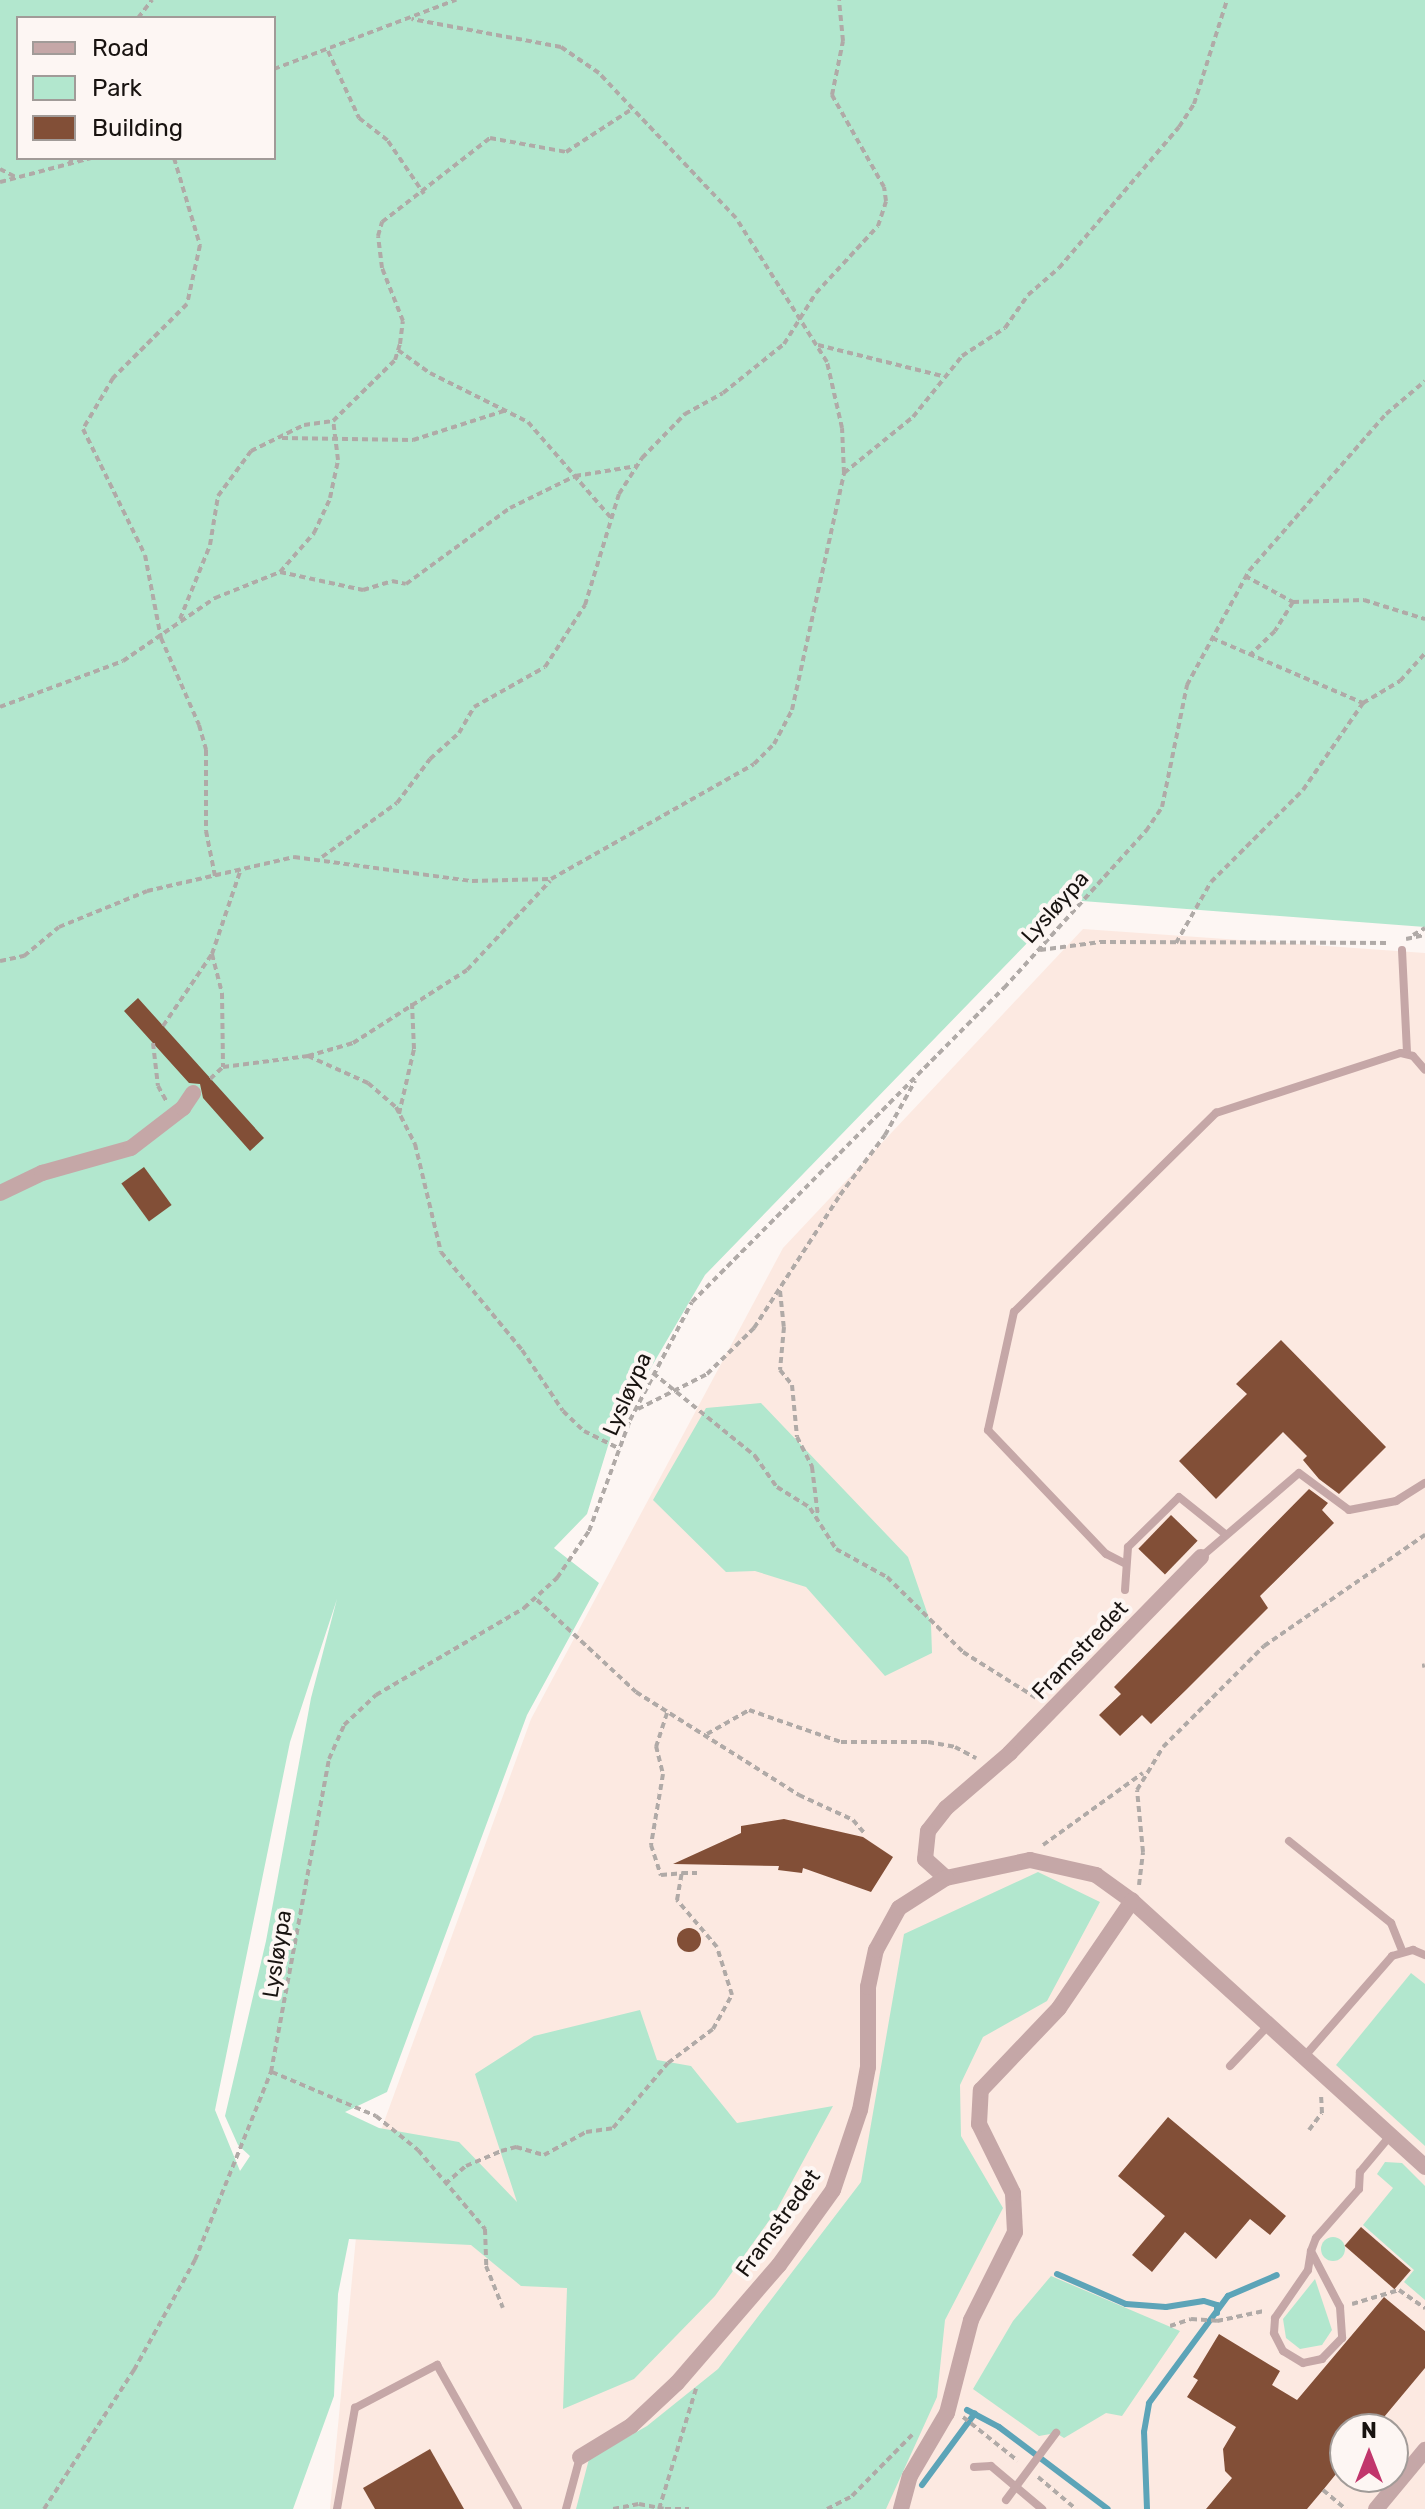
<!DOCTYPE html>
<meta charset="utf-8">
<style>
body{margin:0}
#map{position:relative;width:1425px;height:2509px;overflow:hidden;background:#fdf6f3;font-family:Rubik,sans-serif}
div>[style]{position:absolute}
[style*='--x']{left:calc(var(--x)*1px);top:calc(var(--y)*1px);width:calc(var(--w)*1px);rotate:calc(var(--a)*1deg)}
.built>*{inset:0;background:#fce9e1}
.green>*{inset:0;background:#b2e7ce}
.round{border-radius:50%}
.stream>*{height:6px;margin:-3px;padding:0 3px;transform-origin:3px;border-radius:3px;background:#5ca4b8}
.building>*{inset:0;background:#824f37;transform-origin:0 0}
.path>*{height:4px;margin-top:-2px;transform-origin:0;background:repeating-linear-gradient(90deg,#b0aaa7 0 6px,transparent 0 10px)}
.lane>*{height:8px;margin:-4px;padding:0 4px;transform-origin:4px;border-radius:4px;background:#c5a7a7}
.street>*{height:16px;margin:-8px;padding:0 8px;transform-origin:8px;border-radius:8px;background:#c5a7a7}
span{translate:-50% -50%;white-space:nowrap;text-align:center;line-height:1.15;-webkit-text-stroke:8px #fdf6f3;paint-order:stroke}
.street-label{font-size:22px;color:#181310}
.legend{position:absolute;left:16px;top:16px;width:260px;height:144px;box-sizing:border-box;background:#fdf6f3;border:2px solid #a19b98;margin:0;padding:10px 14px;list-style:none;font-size:24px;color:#181310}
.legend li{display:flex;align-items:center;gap:16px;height:40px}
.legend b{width:40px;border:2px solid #a19b98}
.north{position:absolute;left:1329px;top:2413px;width:80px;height:80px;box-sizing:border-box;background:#fdf6f3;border:2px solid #a19b98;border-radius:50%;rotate:0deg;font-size:22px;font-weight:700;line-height:32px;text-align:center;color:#181310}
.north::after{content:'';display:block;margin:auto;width:28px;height:36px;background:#c1366c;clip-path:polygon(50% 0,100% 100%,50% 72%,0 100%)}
</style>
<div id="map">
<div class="built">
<div style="clip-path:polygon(evenodd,1083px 929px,1425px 953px,1425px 2509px,330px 2509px,361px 2185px,531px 1719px,783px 1248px,1083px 929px,1345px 2429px,1393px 2429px,1393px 2477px,1345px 2477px,1345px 2429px)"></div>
</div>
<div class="green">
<div style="clip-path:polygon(evenodd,0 0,1425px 0,1425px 927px,1069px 900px,705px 1275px,611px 1436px,587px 1514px,554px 1548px,599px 1583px,527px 1715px,387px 2092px,345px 2112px,379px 2128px,459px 2142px,517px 2202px,475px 2074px,534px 2036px,640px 2010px,657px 2060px,691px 2066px,737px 2123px,833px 2106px,776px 2211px,715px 2296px,634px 2379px,563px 2409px,567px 2288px,521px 2286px,471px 2245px,349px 2239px,338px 2294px,334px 2396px,293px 2509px,0 2509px,0 0,18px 18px,274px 18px,274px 158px,18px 158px,18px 18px,0 0,337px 1599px,311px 1698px,266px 1941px,225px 2116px,238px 2145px,250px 2156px,240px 2171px,215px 2110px,290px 1742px,337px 1599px)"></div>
<div style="clip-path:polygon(761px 1403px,908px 1557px,931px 1624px,932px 1653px,885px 1676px,806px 1587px,755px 1571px,726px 1572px,653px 1500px,706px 1408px)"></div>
<div style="clip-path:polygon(1038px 1872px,1100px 1902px,1047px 2001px,983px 2037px,960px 2085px,961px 2136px,1003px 2208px,945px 2320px,937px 2397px,886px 2509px,576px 2509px,589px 2459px,647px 2426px,718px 2369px,861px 2182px,904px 1934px)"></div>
<div style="clip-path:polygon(1411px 1973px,1425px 1984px,1425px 2146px,1336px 2065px)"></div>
<div style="clip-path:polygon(1385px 2162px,1402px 2163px,1425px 2186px,1425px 2300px,1404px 2282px,1414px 2270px,1363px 2225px,1393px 2188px,1377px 2174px)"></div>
<div class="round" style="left:1321px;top:2237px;width:24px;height:24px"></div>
<div style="clip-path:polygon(1051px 2276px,1180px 2331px,1122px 2416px,1106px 2413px,1064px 2438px,1056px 2433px,1039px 2436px,973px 2389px,1013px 2321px)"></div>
<div style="clip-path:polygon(1315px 2279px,1332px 2330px,1322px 2345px,1300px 2349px,1286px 2338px,1283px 2319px)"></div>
</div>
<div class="stream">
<div style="--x:1057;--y:2274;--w:75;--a:23.5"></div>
<div style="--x:1126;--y:2304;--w:40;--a:4.3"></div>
<div style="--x:1166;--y:2307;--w:38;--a:-9"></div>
<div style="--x:1204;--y:2301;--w:14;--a:17"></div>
<div style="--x:1217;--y:2305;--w:8;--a:90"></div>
<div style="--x:967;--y:2410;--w:36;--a:28"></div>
<div style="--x:999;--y:2427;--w:136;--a:37"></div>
<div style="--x:922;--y:2485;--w:89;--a:-53.6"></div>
<div style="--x:1147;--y:2509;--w:77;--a:-92.2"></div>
<div style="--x:1144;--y:2432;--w:29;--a:-80"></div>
<div style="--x:1149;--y:2403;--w:133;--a:-53.6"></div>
<div style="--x:1228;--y:2296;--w:53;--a:-23.2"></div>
</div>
<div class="building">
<div style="clip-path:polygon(138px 998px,264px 1138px,250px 1151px,203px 1098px,200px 1084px,189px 1083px,124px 1011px)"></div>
<div style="left:144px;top:1167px;width:47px;height:28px;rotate:54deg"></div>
<div style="clip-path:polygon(1281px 1340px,1386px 1447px,1339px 1494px,1319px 1479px,1303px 1460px,1307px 1456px,1283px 1432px,1216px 1499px,1179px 1461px,1247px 1394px,1236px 1384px)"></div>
<div style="clip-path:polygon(1309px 1489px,1328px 1503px,1322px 1510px,1334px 1523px,1260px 1596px,1268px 1608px,1187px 1689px,1151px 1724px,1142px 1715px,1120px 1736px,1099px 1715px,1121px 1694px,1114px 1687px)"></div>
<div style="left:1171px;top:1515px;width:37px;height:47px;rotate:44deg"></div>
<div style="clip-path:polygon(784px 1819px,863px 1837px,893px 1857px,871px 1892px,803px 1868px,802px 1873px,778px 1870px,779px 1866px,673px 1864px,741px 1833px,741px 1826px)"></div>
<div class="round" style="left:677px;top:1928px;width:24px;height:24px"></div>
<div style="clip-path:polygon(1168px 2117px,1286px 2216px,1270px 2235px,1250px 2219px,1216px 2259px,1185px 2232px,1152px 2272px,1132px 2255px,1165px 2216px,1118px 2176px)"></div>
<div style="left:1361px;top:2227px;width:66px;height:25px;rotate:41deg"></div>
<div style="clip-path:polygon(1384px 2297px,1425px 2331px,1425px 2368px,1374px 2429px,1345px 2429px,1345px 2463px,1323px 2490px,1307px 2509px,1206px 2509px,1232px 2478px,1225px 2471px,1223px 2449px,1236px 2427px,1187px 2397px,1198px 2380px,1193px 2377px,1219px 2334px,1280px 2371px,1272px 2385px,1297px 2400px)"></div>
<div style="clip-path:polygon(430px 2449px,464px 2509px,375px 2509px,363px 2488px)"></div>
</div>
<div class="path">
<div style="--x:138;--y:18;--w:23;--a:-52"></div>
<div style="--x:328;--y:51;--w:74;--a:65.2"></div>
<div style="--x:359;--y:118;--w:37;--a:38"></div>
<div style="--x:388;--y:141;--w:64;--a:55.8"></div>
<div style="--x:274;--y:69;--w:195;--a:-20.8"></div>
<div style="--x:174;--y:158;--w:91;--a:73.4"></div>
<div style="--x:200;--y:245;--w:60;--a:102.4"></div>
<div style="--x:187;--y:304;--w:105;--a:135"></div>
<div style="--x:113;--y:378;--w:59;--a:120.5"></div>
<div style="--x:83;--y:429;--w:140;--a:63.8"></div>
<div style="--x:145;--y:555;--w:85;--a:79.1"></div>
<div style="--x:161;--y:638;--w:95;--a:66.4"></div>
<div style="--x:199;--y:725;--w:26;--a:74"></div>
<div style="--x:206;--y:750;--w:81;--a:90"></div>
<div style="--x:206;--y:831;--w:46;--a:78.7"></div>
<div style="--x:69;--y:165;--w:8;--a:-67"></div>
<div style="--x:0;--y:169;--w:18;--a:27"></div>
<div style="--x:0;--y:182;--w:94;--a:-14.8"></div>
<div style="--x:818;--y:345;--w:128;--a:14"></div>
<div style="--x:398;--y:350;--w:39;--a:36"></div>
<div style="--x:430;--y:373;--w:110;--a:26.6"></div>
<div style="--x:528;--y:422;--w:128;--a:49.1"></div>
<div style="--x:282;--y:438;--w:131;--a:0.9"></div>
<div style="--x:413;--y:440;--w:99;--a:-17.7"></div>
<div style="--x:844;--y:473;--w:89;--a:-39.1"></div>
<div style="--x:913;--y:417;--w:78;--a:-51.2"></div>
<div style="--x:962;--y:356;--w:51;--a:-33.1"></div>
<div style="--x:1005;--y:328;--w:40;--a:-55.1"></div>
<div style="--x:1028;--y:295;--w:41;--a:-41.1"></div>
<div style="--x:1059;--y:268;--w:185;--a:-49.6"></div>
<div style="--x:1179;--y:127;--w:27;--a:-57"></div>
<div style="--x:1194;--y:104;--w:109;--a:-72.4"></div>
<div style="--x:280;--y:572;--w:52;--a:-48.9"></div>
<div style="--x:314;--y:533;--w:38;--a:-65"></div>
<div style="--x:330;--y:498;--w:39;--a:-78"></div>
<div style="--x:338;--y:460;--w:39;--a:-97"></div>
<div style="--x:333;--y:421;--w:87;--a:-44.5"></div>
<div style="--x:395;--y:360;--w:17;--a:-73"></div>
<div style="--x:400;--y:344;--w:23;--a:-83"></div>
<div style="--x:403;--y:321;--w:57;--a:-111.6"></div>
<div style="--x:382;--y:268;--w:32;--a:-97"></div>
<div style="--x:378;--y:236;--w:15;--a:-74"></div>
<div style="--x:382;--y:222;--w:137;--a:-37.9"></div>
<div style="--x:490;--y:138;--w:77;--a:10.4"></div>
<div style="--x:566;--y:152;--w:79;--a:-33.1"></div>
<div style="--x:1245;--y:576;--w:55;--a:28.4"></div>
<div style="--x:1293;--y:602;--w:34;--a:122"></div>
<div style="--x:1275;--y:631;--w:35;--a:136"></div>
<div style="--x:1293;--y:602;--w:71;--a:-1.6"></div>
<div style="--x:1364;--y:600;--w:64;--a:17.3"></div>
<div style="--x:180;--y:619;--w:80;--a:-67.9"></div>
<div style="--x:210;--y:545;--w:50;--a:-80.7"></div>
<div style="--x:218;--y:496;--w:56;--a:-53.7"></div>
<div style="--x:251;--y:451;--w:59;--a:-26.1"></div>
<div style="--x:304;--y:425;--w:29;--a:-8"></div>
<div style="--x:1212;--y:638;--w:164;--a:23.3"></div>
<div style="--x:1363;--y:703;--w:43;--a:-30.7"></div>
<div style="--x:1400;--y:681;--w:38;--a:-48"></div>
<div style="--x:0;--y:707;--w:131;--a:-20.5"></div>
<div style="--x:123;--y:661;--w:112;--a:-34.4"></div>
<div style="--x:215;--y:598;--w:70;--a:-21.8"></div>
<div style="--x:280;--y:572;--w:85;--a:12.2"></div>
<div style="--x:363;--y:590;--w:30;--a:-17"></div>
<div style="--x:392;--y:581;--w:14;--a:12"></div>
<div style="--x:406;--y:584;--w:129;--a:-36.2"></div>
<div style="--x:510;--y:508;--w:72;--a:-26.2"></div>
<div style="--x:575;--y:476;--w:63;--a:-9.2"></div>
<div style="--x:322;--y:857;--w:92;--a:-35.8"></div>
<div style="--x:397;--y:803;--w:55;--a:-53.1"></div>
<div style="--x:430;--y:759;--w:39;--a:-42"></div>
<div style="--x:459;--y:733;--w:30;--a:-60"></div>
<div style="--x:474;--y:707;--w:81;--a:-29.4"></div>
<div style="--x:545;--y:667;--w:74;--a:-57.2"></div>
<div style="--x:585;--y:605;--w:116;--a:-73"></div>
<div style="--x:619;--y:494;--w:43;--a:-57.4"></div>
<div style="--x:642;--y:458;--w:62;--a:-45.7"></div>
<div style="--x:685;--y:414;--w:43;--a:-28.9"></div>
<div style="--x:723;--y:393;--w:78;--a:-38.8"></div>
<div style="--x:784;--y:344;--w:60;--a:-57.9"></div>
<div style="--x:816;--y:293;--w:91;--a:-47.2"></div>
<div style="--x:878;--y:226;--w:26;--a:-72"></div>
<div style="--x:886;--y:201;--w:14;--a:-98"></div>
<div style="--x:884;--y:187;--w:106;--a:-119.5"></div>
<div style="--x:832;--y:95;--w:55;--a:-78.5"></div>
<div style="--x:843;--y:41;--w:41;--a:-95.6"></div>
<div style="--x:1413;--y:935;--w:14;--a:-30"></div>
<div style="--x:1406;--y:939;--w:19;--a:-12"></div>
<div style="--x:1176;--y:943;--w:70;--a:-60.2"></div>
<div style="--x:1211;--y:882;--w:130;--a:-45"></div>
<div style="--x:1303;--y:790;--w:106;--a:-55.4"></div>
<div style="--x:1040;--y:950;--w:61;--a:-7.6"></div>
<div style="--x:1100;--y:942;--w:290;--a:0.2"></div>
<div style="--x:212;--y:954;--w:40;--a:75.6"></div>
<div style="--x:222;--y:993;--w:74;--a:89.2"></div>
<div style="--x:0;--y:961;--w:25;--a:-12"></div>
<div style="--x:24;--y:956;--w:45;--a:-39.6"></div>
<div style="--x:59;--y:927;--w:95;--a:-22.2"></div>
<div style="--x:147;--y:891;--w:151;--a:-13"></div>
<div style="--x:294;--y:857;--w:180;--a:7.7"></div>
<div style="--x:472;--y:881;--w:79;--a:-1.5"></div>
<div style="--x:551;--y:879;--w:233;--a:-29.5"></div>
<div style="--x:754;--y:764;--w:28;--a:-45"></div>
<div style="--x:774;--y:744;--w:38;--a:-62"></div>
<div style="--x:792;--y:710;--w:243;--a:-77.6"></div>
<div style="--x:844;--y:473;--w:45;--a:-92.5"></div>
<div style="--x:842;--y:428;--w:68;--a:-102.8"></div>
<div style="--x:827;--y:362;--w:170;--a:-122.3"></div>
<div style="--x:736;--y:218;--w:199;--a:-133.4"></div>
<div style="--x:599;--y:73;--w:46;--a:-145.6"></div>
<div style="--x:561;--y:47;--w:152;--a:-169.4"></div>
<div style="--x:163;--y:1026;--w:87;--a:-55.8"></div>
<div style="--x:212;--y:954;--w:90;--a:-71.2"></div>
<div style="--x:153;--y:1043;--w:43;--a:83.4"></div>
<div style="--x:158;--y:1086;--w:18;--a:61"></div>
<div style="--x:308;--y:1056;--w:47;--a:-16.1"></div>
<div style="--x:353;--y:1043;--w:135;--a:-32.6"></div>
<div style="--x:467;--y:970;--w:122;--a:-47"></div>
<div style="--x:210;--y:1079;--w:18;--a:-43"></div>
<div style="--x:223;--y:1067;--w:86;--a:-7.4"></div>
<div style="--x:308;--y:1056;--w:66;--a:24.2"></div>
<div style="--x:368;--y:1083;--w:37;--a:41"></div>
<div style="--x:396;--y:1107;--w:42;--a:62.8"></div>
<div style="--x:415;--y:1144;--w:111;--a:76.5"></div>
<div style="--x:441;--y:1252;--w:127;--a:50.4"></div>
<div style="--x:522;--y:1350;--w:73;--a:56.1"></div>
<div style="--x:563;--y:1411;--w:29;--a:44"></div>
<div style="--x:584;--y:1431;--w:40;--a:26.6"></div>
<div style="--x:399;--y:1114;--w:67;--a:-77"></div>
<div style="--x:414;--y:1049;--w:46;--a:-92.5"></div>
<div style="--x:780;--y:1291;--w:36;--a:84"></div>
<div style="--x:784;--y:1327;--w:43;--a:95.3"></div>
<div style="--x:780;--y:1370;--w:19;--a:51"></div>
<div style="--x:792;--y:1385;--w:52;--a:84.5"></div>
<div style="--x:797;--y:1437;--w:34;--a:63"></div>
<div style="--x:812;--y:1467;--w:49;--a:83"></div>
<div style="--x:653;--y:1373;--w:132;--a:39.1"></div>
<div style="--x:755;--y:1456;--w:38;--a:55"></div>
<div style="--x:777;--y:1487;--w:39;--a:32"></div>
<div style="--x:810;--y:1508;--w:49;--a:57.6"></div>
<div style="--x:836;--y:1549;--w:58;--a:28.8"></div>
<div style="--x:887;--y:1577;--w:107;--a:44.6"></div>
<div style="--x:963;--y:1652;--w:89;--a:32.1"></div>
<div style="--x:638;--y:1409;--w:77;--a:-26.9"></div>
<div style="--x:707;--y:1374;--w:66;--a:-44.4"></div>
<div style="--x:754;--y:1328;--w:158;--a:-57.1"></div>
<div style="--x:840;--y:1195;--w:75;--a:-53.1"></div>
<div style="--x:885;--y:1135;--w:62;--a:-60.9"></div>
<div style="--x:537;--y:1600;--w:135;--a:42.9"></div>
<div style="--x:636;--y:1692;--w:193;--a:32.3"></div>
<div style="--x:799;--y:1795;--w:60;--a:24.8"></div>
<div style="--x:853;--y:1820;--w:18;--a:49"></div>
<div style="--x:1422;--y:1666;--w:3;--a:-18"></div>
<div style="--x:667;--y:1713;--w:35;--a:108"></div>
<div style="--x:656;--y:1746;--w:29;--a:76"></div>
<div style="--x:663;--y:1774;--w:72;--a:99.6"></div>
<div style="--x:651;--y:1845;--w:32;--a:72"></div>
<div style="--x:661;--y:1875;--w:21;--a:-5"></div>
<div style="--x:707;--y:1734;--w:48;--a:-29.7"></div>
<div style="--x:749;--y:1710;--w:97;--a:19.2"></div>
<div style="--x:841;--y:1742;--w:87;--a:0"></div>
<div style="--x:928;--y:1742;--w:27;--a:10"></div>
<div style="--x:955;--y:1747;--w:24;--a:28"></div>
<div style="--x:1043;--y:1845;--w:123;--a:-35.8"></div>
<div style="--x:1139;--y:1885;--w:33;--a:-83"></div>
<div style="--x:1143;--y:1852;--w:62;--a:-95.5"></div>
<div style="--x:1137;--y:1790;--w:50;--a:-58.8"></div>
<div style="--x:1163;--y:1747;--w:143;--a:-45"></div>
<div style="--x:1264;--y:1646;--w:196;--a:-34.6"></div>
<div style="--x:272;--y:2072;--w:113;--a:22.9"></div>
<div style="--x:376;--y:2116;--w:54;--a:39"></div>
<div style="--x:418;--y:2150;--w:104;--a:49.7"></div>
<div style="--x:485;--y:2229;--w:37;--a:88"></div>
<div style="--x:486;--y:2266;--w:45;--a:68"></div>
<div style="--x:1309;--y:2130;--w:21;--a:-53"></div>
<div style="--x:1322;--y:2113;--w:17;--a:-93"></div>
<div style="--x:445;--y:2184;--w:28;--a:-41"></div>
<div style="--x:466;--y:2166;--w:38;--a:-23"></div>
<div style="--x:501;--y:2151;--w:16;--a:-15"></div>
<div style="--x:516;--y:2147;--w:29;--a:16"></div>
<div style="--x:544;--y:2155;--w:48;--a:-28.7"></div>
<div style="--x:586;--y:2132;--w:27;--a:-8"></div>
<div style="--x:613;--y:2128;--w:85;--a:-49.8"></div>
<div style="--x:668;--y:2063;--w:56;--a:-37.1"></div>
<div style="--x:713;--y:2029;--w:39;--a:-61"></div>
<div style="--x:732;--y:1995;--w:50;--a:-107.4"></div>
<div style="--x:717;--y:1947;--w:62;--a:-130.4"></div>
<div style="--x:677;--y:1900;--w:27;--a:-80"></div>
<div style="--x:682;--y:1873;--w:15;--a:0"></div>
<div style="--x:1352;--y:2304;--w:49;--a:-16.6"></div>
<div style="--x:1399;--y:2290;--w:32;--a:35"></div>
<div style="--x:1170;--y:2326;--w:22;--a:-18"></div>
<div style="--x:1191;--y:2319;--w:26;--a:4"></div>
<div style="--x:1217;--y:2321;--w:48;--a:-12"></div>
<div style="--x:963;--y:2417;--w:70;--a:38.7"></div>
<div style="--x:1038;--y:2477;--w:50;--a:40.1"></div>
<div style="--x:1323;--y:2490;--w:30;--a:40"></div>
<div style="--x:44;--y:2509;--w:166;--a:-57.1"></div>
<div style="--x:134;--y:2370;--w:126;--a:-61"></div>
<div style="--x:195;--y:2260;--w:203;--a:-68"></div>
<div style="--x:271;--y:2072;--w:318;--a:-79.5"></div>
<div style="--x:329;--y:1759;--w:37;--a:-66"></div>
<div style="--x:344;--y:1725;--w:44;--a:-43.2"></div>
<div style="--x:376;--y:1695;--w:172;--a:-30.4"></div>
<div style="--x:524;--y:1608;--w:45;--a:-42.3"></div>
<div style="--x:557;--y:1578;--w:57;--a:-55.8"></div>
<div style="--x:589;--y:1531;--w:118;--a:-69.7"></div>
<div style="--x:630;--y:1420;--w:133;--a:-62.3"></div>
<div style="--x:692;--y:1302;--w:443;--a:-45.2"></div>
<div style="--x:1004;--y:988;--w:212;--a:-47.9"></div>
<div style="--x:1146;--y:831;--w:29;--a:-56"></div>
<div style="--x:1162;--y:807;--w:125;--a:-78.4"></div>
<div style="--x:1187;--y:685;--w:130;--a:-61.5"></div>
<div style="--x:1249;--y:571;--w:208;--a:-48.9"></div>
<div style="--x:1386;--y:414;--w:51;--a:-40.2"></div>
<div style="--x:613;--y:2509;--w:26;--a:-11"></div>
<div style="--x:639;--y:2504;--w:25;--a:11"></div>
<div style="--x:659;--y:2509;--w:126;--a:-72.9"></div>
<div style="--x:665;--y:2509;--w:24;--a:0"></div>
<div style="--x:827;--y:2509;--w:28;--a:-27"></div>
<div style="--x:852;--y:2496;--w:86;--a:-45.5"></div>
</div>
<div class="lane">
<div style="--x:1402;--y:950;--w:104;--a:87.2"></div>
<div style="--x:1201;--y:1557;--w:129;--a:-40.6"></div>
<div style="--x:1299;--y:1473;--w:62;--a:36.5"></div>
<div style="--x:1349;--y:1510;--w:48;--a:-10.8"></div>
<div style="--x:1396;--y:1501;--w:34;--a:-32"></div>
<div style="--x:1124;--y:1563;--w:20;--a:-153"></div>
<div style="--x:1106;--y:1554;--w:171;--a:-133.6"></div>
<div style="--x:988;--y:1430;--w:121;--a:-77.6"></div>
<div style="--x:1014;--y:1312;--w:284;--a:-44.6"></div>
<div style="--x:1216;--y:1113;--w:194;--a:-18"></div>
<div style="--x:1401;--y:1053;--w:12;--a:14"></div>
<div style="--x:1413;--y:1056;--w:18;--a:49"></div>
<div style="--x:1125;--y:1590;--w:43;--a:-86"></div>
<div style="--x:1128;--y:1547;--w:71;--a:-44.4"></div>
<div style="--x:1179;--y:1497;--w:58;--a:38.7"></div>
<div style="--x:1289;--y:1841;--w:131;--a:38.8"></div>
<div style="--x:1391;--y:1923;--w:29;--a:68"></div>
<div style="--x:1304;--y:2057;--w:134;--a:-48.9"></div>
<div style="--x:1392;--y:1956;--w:22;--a:-16"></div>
<div style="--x:1413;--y:1950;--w:13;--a:23"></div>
<div style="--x:1230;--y:2066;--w:54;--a:-46.5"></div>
<div style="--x:1311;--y:2251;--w:63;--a:62.6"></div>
<div style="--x:1340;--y:2307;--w:31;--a:86"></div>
<div style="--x:1342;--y:2338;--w:29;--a:134"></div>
<div style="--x:1322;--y:2359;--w:19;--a:168"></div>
<div style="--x:1303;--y:2363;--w:23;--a:-149"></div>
<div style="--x:1283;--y:2351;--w:20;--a:-117"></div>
<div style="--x:1274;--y:2333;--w:15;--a:-86"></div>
<div style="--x:1275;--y:2318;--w:58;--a:-55.5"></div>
<div style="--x:1308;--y:2270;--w:19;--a:-81"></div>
<div style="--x:1311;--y:2251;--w:14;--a:-69"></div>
<div style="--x:1316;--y:2238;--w:65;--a:-48.7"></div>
<div style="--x:1359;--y:2189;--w:17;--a:-87"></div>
<div style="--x:1360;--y:2172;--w:47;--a:-50.2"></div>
<div style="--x:974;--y:2467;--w:17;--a:-3"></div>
<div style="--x:991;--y:2466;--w:67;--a:40.1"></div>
<div style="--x:1006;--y:2500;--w:84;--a:-53.3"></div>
<div style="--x:337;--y:2509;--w:103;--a:-79.9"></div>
<div style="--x:355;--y:2408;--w:93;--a:-27.7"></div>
<div style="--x:437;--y:2365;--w:165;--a:60.6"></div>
<div style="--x:566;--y:2509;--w:54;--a:-74.9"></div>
</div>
<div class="street">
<div style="--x:0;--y:1193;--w:47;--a:-25.5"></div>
<div style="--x:42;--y:1173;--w:92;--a:-15.7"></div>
<div style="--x:131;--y:1148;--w:66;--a:-37.6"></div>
<div style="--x:183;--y:1108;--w:18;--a:-56"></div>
<div style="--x:1201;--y:1557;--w:274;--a:134.3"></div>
<div style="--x:1010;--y:1753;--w:84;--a:139.3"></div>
<div style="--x:946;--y:1808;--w:29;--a:128"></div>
<div style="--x:928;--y:1831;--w:28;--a:96"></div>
<div style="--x:925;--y:1859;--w:28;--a:42"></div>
<div style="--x:946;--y:1878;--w:86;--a:-12.1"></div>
<div style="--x:1030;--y:1860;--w:68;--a:12.8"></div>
<div style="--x:1096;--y:1875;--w:44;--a:35.8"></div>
<div style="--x:1132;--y:1901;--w:396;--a:42.2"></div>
<div style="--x:580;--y:2457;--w:60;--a:-31.3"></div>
<div style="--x:631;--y:2426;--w:63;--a:-43.1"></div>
<div style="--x:677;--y:2383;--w:156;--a:-49.2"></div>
<div style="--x:779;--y:2265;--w:92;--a:-54.2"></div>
<div style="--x:833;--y:2190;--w:84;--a:-71.4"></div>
<div style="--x:860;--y:2110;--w:44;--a:-79.5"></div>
<div style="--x:868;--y:2067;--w:80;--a:-90"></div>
<div style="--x:868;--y:1987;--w:38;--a:-78"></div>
<div style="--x:876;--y:1950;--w:48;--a:-61.3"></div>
<div style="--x:899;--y:1908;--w:56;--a:-32.6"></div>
<div style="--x:901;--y:2509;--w:34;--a:-75"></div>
<div style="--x:910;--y:2476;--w:73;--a:-59.6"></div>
<div style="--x:947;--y:2413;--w:96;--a:-75.5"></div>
<div style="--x:971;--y:2320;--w:98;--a:-63.4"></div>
<div style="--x:1015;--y:2232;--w:39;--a:-93"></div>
<div style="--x:1013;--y:2193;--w:77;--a:-116.2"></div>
<div style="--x:979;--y:2124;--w:34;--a:-87"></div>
<div style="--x:981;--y:2090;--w:113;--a:-46.4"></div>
<div style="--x:1059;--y:2008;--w:130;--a:-55.7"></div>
<div style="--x:1376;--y:2509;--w:77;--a:-50.3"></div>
</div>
<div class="street-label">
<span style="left:1055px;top:907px;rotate:-48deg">Lysløypa</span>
<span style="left:627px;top:1394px;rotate:-66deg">Lysløypa</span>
<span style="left:1080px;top:1650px;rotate:-46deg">Framstredet</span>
<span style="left:277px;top:1954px;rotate:-81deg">Lysløypa</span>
<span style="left:778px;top:2223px;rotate:-54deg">Framstredet</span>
</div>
<ul class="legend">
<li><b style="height:10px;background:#c5a7a7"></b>Road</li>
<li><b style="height:22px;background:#b2e7ce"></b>Park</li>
<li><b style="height:22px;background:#824f37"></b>Building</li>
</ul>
<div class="north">N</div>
</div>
